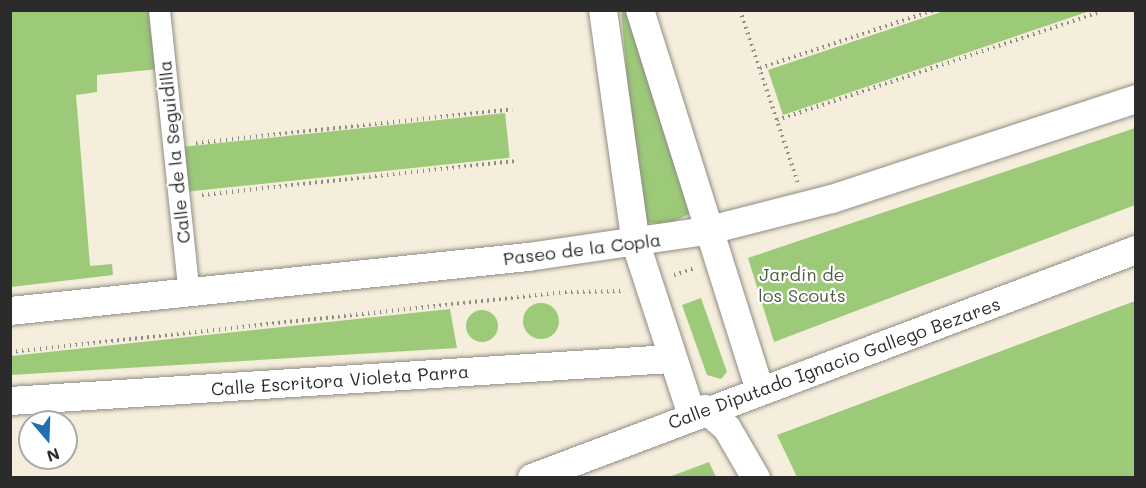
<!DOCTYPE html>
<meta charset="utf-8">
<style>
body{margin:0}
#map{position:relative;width:1146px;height:488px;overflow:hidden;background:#f5eedc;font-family:Mali,sans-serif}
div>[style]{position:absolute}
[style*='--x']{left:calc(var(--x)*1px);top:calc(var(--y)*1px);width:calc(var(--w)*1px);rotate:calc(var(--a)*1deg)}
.green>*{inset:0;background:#9cca78;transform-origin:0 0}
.round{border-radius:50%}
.path>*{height:4px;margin-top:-2px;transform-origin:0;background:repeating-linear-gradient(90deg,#908c84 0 1.5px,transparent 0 6px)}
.roads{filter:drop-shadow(0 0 2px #908c84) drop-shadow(0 0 2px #908c84)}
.pedestrian>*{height:21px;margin:-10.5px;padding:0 10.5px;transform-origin:10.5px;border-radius:10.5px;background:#fff}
.minor>*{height:28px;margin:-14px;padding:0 14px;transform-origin:14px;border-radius:14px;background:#fff}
span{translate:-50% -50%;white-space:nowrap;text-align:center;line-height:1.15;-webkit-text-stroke:4.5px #fff;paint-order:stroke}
.street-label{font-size:18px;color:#2b2b2b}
.park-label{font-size:18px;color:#4d5b42}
.frame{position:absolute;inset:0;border:12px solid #2b2b2b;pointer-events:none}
.north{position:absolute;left:18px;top:410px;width:60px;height:60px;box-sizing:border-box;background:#fff;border:2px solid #aaa;border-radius:50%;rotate:161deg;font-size:16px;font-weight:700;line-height:24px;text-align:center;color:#2b2b2b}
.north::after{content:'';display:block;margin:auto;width:21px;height:27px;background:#1f6fb2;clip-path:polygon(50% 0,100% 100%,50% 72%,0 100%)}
</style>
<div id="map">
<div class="green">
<div style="clip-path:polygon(11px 11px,152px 11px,159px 69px,97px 75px,97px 92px,76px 95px,90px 266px,112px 264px,113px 275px,11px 287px)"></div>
<div style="clip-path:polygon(621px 11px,627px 11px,691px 213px,667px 225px,640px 221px)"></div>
<div style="clip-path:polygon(944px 11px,1090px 11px,783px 115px,768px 70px)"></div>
<div style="left:505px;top:113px;width:45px;height:326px;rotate:84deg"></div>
<div style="clip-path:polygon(1135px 128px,1135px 205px,774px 342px,748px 258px)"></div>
<div style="clip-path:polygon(701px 298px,727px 372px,721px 379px,707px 375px,682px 305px)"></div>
<div style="clip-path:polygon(1135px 301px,1135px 477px,797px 477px,777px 435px)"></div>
<div class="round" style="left:523px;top:303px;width:36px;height:36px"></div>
<div style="clip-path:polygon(450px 309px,457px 348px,11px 375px,11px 356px)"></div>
<div class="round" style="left:466px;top:310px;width:32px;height:32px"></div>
<div style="clip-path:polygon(709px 462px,716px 477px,669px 477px)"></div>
</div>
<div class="path">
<div style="--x:740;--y:10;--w:182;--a:71.5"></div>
<div style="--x:760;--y:68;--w:183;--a:-18.4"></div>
<div style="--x:777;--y:120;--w:340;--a:-18.5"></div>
<div style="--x:196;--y:143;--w:318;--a:-6.1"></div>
<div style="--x:202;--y:195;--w:317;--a:-6.2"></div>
<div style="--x:674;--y:275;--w:22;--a:-18"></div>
<div style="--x:10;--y:352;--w:558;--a:-6.17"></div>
<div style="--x:565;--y:292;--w:59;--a:-1"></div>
</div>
<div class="roads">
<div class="pedestrian">
<div style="--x:159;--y:10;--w:286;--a:84"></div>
</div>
<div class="minor">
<div style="--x:603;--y:10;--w:236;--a:82"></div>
<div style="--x:636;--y:244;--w:180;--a:71.9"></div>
<div style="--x:640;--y:10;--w:398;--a:72.5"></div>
<div style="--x:10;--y:311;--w:521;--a:-5.95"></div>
<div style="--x:528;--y:257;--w:180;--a:-8.3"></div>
<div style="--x:706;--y:231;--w:130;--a:-14.3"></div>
<div style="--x:832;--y:199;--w:320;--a:-18.2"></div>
<div style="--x:10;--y:401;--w:661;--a:-3.64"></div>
<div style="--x:705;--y:409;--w:29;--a:41"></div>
<div style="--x:727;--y:428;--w:58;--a:59.9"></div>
<div style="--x:532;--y:478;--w:646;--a:-20.68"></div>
</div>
</div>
<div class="street-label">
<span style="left:174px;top:152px;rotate:-96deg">Calle de la Seguidilla</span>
<span style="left:582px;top:249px;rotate:-7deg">Paseo de la Copla</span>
<span style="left:834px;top:363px;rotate:-20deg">Calle Diputado Ignacio Gallego Bezares</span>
<span style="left:340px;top:380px;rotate:-4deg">Calle Escritora Violeta Parra</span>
</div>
<div class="park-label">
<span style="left:802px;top:285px">Jardín de<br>los Scouts</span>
</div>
<div class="frame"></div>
<div class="north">N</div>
</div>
